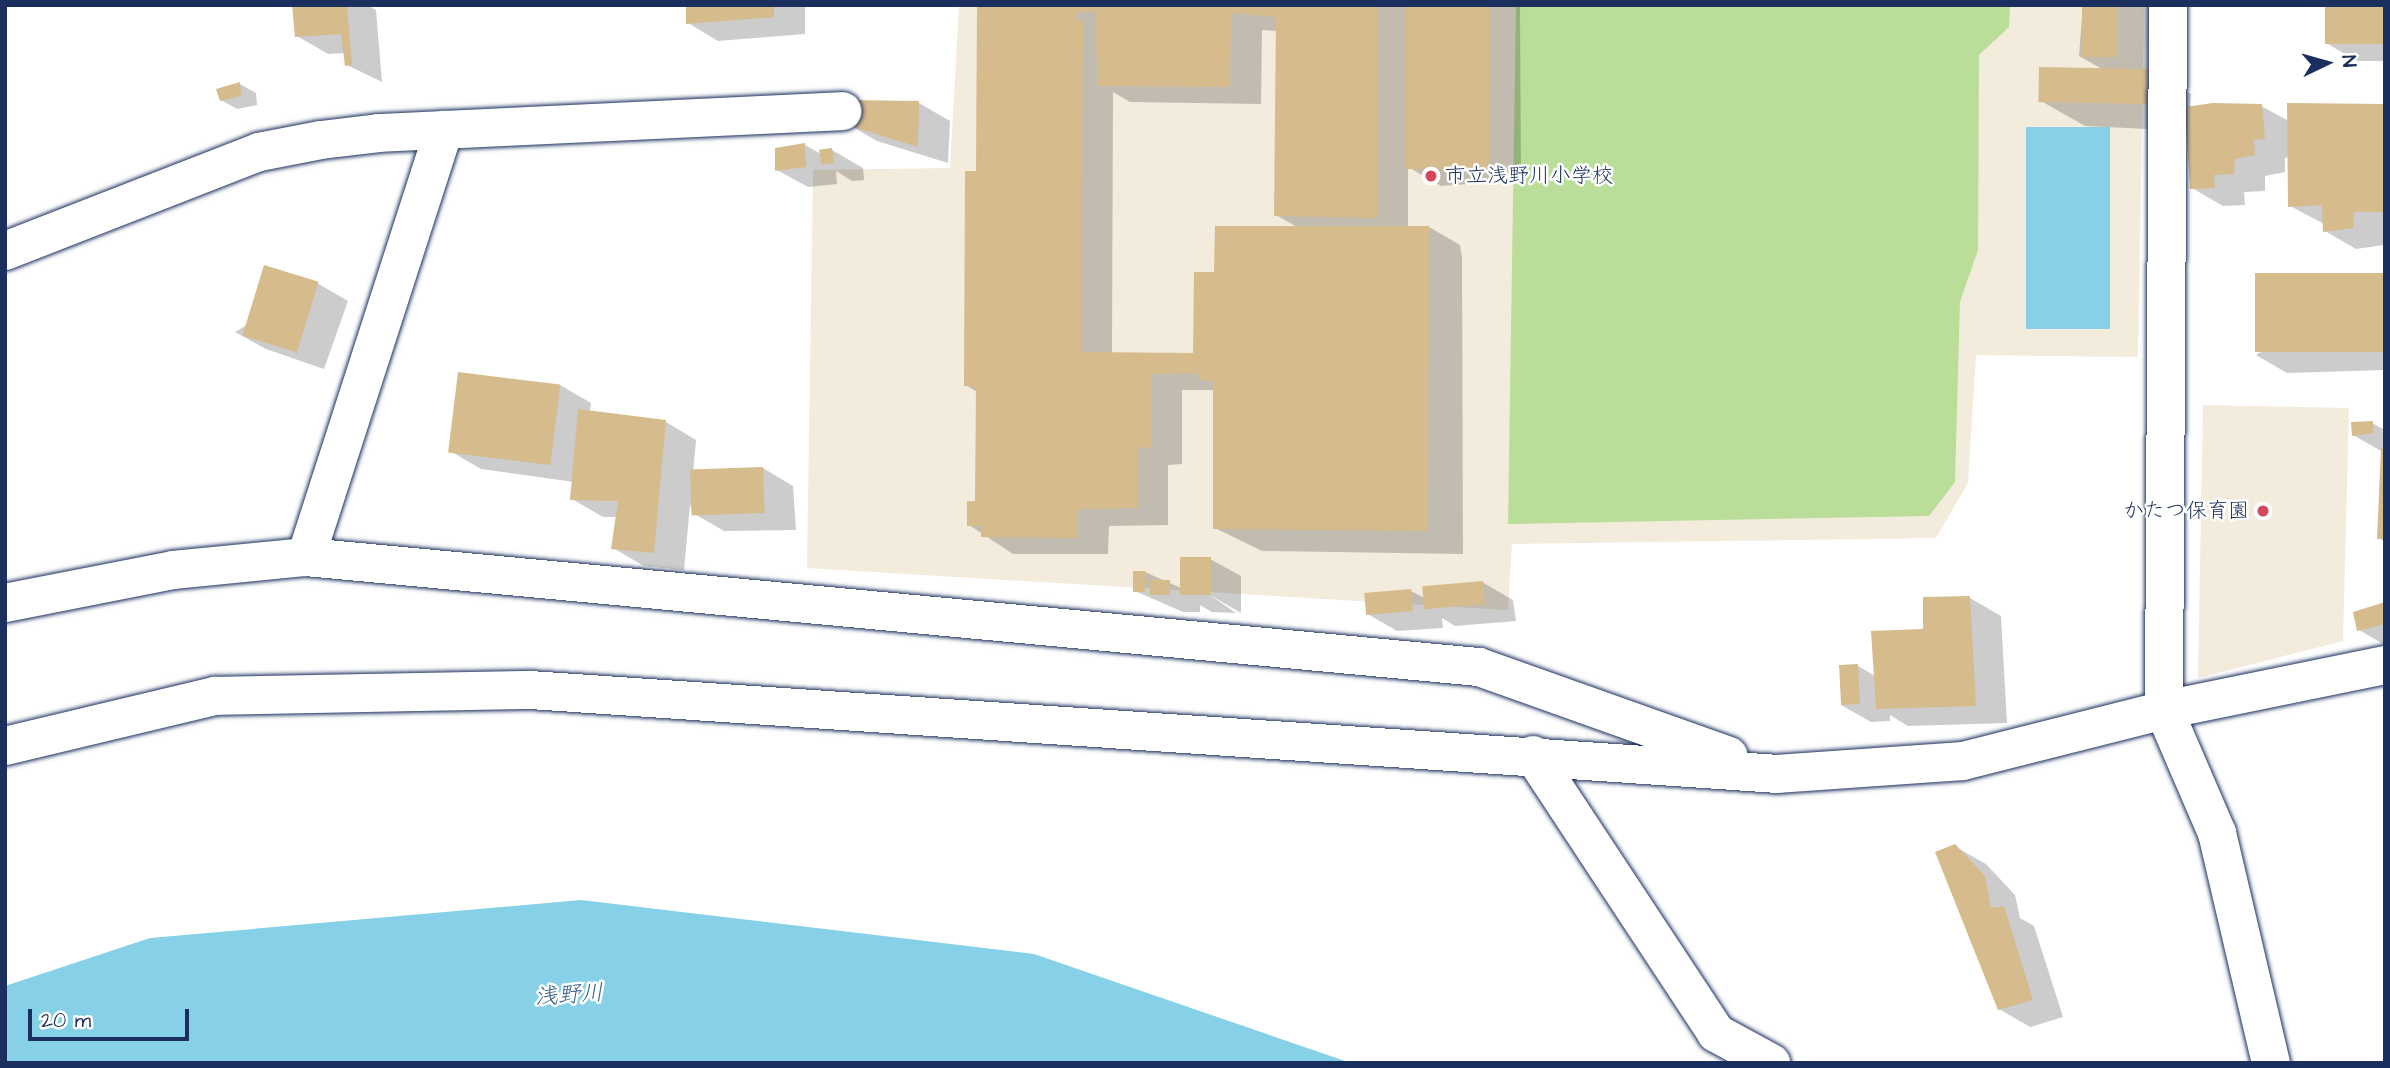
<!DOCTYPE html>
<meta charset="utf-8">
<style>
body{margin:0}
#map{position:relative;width:2390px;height:1068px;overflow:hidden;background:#fff;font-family:"Architects Daughter","Klee One",sans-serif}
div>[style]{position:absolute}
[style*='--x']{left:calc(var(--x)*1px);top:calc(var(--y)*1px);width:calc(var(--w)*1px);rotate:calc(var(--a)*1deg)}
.built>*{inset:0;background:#f3ebdc}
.green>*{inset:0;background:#bade99}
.water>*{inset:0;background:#87d1e8;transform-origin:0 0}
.shadow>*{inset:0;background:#0003}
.building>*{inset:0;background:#d6bb8c;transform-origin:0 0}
.roads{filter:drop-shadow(0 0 2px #1b2f5e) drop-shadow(0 0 2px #1b2f5e)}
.minor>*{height:38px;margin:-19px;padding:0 19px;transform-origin:19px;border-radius:19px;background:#fff}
.dots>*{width:19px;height:19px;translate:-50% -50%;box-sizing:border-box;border:4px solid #fff;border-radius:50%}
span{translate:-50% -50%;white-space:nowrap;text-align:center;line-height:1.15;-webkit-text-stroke:5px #fff;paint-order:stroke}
.poi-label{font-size:21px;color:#1b2f5e}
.left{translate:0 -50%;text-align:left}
.right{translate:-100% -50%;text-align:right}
.water-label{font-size:23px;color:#3b6087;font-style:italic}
.frame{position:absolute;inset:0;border:7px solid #1b2f5e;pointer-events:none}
.north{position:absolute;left:2292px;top:28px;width:70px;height:70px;-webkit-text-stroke:5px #fff;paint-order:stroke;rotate:85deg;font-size:19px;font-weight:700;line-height:28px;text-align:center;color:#1b2f5e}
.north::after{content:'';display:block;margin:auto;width:24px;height:32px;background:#1b2f5e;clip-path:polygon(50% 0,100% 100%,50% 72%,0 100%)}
.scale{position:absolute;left:28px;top:1009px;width:161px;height:32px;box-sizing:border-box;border:4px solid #1b2f5e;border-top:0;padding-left:9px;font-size:21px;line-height:24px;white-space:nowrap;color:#1b2f5e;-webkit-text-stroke:5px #fff;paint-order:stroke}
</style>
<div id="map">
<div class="built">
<div style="clip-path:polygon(959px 5px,2144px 5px,2138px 357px,1976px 355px,1968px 483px,1936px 538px,1512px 544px,1508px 610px,807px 568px,813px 170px,950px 168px)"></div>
<div style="clip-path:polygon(2203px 405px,2349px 408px,2343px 641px,2198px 678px)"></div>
</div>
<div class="green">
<div style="clip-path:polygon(1516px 5px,2010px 5px,2009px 27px,1979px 55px,1978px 250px,1960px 302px,1955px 482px,1929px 516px,1508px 524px)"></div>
</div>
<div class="water">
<div style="left:2026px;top:127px;width:84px;height:202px"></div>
<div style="clip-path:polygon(581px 900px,1034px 954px,1351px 1063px,5px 1063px,5px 986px,150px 938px)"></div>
</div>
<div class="shadow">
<div style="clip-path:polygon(294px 5px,367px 5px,376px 10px,382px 82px,347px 65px,345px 53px,328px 54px,297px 36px)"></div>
<div style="clip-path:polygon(687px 5px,805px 5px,805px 34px,718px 41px,688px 23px)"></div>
<div style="clip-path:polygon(evenodd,978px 5px,1520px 5px,1521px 180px,1441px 186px,1408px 167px,1408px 227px,1429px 227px,1460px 245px,1462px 257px,1463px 554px,1262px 551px,1215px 528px,1215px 390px,1182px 390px,1182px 464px,1168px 465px,1168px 525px,1109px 526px,1108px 554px,1013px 554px,969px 525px,977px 503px,977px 392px,966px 385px,978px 173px,978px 5px,1262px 30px,1278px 31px,1276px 215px,1297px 227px,1215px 273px,1195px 354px,1112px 354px,1113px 92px,1130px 102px,1261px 104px,1262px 30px)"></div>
<div style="clip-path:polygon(2083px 5px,2149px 6px,2148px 69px,2191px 94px,2190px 108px,2261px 106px,2289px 121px,2385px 106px,2384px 245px,2356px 249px,2325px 231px,2324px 224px,2290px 206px,2289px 157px,2285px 158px,2285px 172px,2265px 176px,2265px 191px,2244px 192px,2245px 205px,2223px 206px,2192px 188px,2189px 131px,2085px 126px,2041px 101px,2102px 69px,2079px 56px)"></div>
<div style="clip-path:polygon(2385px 5px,2385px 61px,2357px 61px,2326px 43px)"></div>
<div style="clip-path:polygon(240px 84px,256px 93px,257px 105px,237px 109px,221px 100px)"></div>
<div style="clip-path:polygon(919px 103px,950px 121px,948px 163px,877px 141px,846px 123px)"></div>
<div style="clip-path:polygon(805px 145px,821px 154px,832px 150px,863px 168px,864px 180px,852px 181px,836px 171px,837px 184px,808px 187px,777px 170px)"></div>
<div style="clip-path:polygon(2385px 274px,2385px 370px,2287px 373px,2256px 355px)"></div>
<div style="clip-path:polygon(317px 283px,348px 301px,324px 369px,266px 349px,235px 332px)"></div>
<div style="clip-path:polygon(560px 385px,591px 403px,590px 413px,666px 422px,696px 440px,693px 474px,763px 468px,793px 486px,796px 530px,724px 531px,693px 513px,690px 505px,684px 570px,644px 566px,613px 548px,617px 517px,603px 517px,572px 499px,574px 482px,481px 469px,450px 451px)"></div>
<div style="clip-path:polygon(2372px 423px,2385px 430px,2385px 542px,2379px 538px,2383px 452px,2353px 435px)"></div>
<div style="clip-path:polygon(1210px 559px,1241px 576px,1241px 613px,1210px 595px,1236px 613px,1212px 612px,1200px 605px,1200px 612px,1183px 612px,1135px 591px,1145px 572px,1181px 588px)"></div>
<div style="clip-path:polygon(1482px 582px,1513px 600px,1516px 621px,1455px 626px,1442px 618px,1443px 628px,1397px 631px,1366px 613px,1411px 591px,1424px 598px)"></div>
<div style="clip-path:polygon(1970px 598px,2001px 616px,2007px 723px,1908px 726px,1890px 715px,1890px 721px,1871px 722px,1841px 705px,1858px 666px,1875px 676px)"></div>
<div style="clip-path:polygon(2385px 604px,2385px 645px,2359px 630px)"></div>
<div style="clip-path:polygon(1954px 846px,1986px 864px,2015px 895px,2020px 918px,2034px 926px,2063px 1017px,2030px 1027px,1999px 1009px)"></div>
</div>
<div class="building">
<div style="clip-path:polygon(292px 5px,347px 5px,352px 65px,345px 66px,341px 34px,295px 37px)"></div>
<div style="clip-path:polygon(686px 5px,774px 5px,774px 17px,686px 24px)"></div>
<div style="clip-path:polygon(977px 5px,1378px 5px,1378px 218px,1274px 216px,1276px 17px,1231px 13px,1230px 87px,1097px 86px,1096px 11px,1075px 13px,1076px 20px,1083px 20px,1081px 352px,1193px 353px,1194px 272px,1214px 272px,1215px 226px,1429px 226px,1428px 531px,1213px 529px,1213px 381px,1199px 380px,1197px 373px,1152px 374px,1151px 447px,1138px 448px,1138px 508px,1078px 509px,1078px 538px,981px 537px,981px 526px,967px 526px,967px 501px,975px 501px,976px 387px,964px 386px,965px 171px,976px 171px)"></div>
<div style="left:1406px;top:5px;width:84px;height:164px"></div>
<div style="left:2082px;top:5px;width:36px;height:52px"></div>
<div style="left:2325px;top:5px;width:60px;height:39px"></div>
<div style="left:2039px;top:67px;width:109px;height:35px;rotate:1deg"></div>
<div style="clip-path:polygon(240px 82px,241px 96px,220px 101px,216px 89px)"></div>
<div style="clip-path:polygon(847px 100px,919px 101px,918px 147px,844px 124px)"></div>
<div style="clip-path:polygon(2213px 103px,2262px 104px,2265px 139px,2254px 140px,2255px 155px,2235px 159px,2234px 174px,2214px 175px,2215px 188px,2190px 189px,2185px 107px)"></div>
<div style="clip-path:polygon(2287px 103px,2384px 104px,2385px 212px,2354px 212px,2353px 228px,2323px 232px,2322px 205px,2288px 207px)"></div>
<div style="clip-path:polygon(805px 143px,806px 167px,775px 171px,775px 148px)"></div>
<div style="left:832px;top:148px;width:15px;height:13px;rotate:82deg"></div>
<div style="left:264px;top:265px;width:57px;height:74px;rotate:17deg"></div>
<div style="left:2385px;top:273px;width:79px;height:130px;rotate:90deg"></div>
<div style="left:458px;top:372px;width:103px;height:81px;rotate:7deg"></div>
<div style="clip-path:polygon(578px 409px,666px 420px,654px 553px,611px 549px,618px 501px,570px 500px)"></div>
<div style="clip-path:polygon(2373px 421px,2373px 433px,2352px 436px,2351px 422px)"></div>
<div style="clip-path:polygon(2381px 448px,2385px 448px,2385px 539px,2377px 539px)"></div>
<div style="left:763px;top:467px;width:46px;height:73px;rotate:88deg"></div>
<div style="left:1180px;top:557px;width:31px;height:38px"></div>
<div style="left:1133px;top:571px;width:12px;height:21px"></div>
<div style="left:1150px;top:580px;width:20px;height:15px"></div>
<div style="left:1483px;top:581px;width:23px;height:61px;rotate:85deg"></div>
<div style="left:1411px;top:589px;width:22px;height:47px;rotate:85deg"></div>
<div style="clip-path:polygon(1970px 596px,1976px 706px,1876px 709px,1871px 631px,1923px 629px,1923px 597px)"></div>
<div style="clip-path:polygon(2385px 602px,2385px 624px,2357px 631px,2353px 612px)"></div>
<div style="left:1858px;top:664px;width:40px;height:19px;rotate:87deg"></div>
<div style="clip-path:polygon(1955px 844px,1985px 876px,1991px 908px,2004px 906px,2033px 1000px,1998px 1010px,1935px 852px)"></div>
</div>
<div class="roads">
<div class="minor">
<div style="--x:2168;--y:5;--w:705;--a:90.33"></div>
<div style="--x:2164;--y:710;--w:134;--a:66.7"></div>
<div style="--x:2217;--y:833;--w:236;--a:76.8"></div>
<div style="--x:5;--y:251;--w:273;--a:-21.3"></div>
<div style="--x:259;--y:152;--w:63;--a:-11"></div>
<div style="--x:321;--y:140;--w:58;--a:-6.9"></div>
<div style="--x:379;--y:133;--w:464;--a:-2.7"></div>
<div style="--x:306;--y:557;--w:449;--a:-72.1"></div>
<div style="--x:5;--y:603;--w:171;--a:-11.1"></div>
<div style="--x:173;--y:570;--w:134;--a:-5.6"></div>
<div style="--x:306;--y:557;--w:1178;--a:5.36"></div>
<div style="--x:1479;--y:667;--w:265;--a:19.6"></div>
<div style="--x:5;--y:746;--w:216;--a:-13.4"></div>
<div style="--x:215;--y:696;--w:315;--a:-1.1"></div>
<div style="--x:530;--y:690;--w:1250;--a:3.85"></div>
<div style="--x:1777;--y:774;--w:186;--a:-4"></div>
<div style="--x:1963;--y:761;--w:207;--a:-14.2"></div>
<div style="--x:2164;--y:710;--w:226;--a:-11.5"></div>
<div style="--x:1533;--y:755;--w:333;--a:56.6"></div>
<div style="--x:1716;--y:1033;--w:63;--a:28.6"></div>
</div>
</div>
<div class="dots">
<div style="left:1431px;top:176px;background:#d1495b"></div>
<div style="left:2263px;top:511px;background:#d1495b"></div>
</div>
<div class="poi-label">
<span class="left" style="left:1445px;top:176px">市立浅野川小学校</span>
<span class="right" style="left:2249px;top:511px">かたつ保育園</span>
</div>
<div class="water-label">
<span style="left:569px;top:995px;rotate:-4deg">浅野川</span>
</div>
<div class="frame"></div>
<div class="north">N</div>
<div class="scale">20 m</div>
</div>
